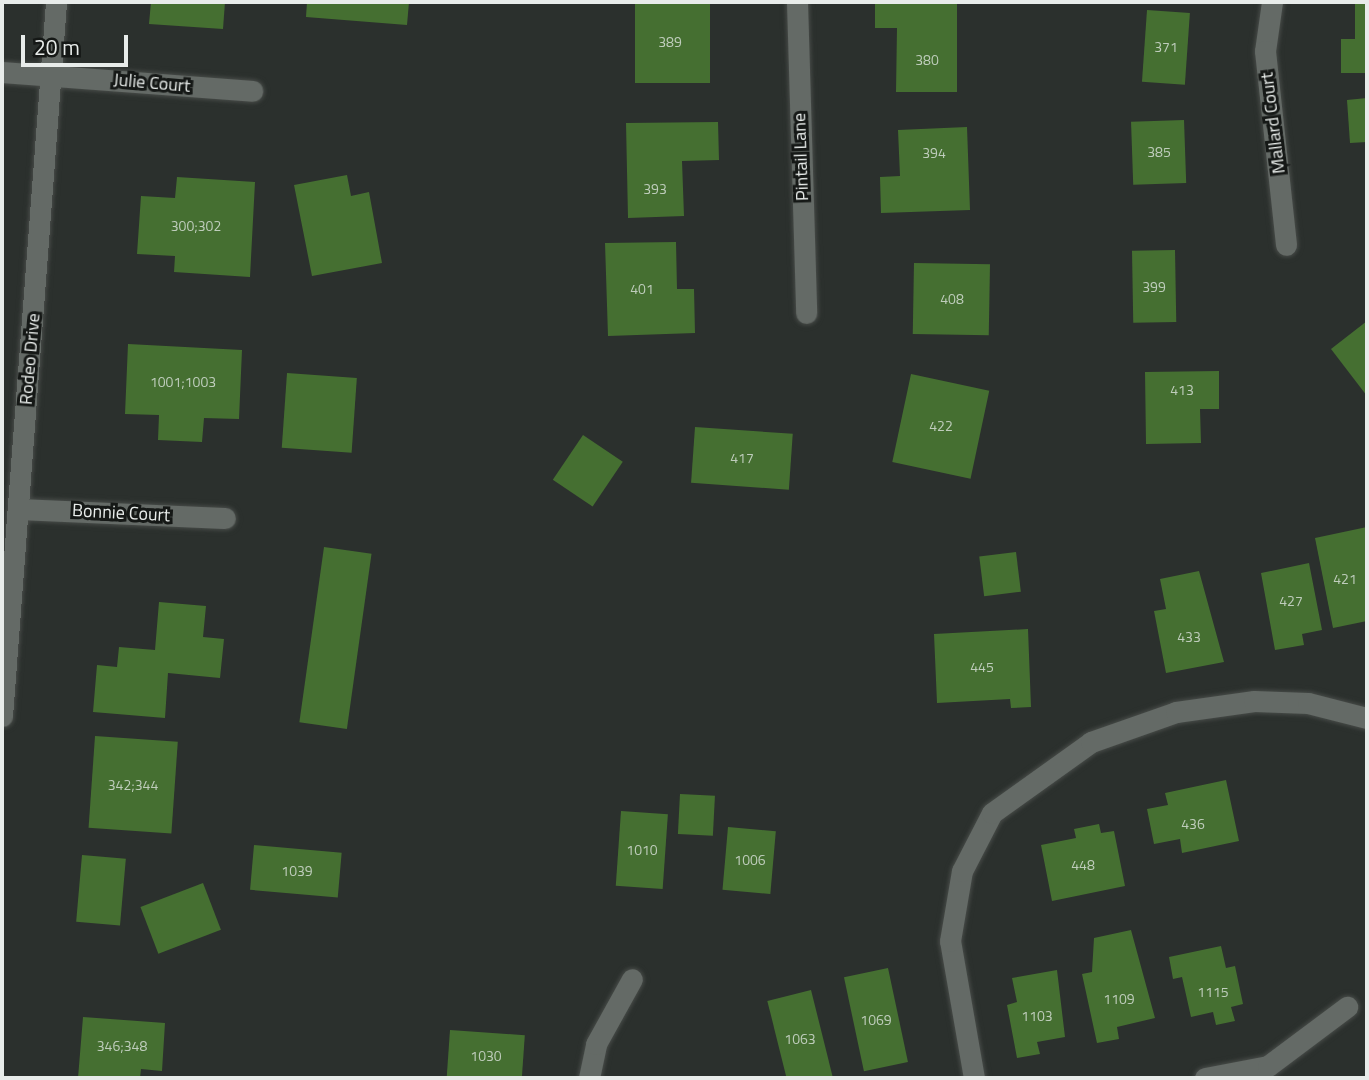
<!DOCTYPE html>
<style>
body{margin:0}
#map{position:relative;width:1369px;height:1080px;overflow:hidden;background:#2b302d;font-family:"Titillium Web",sans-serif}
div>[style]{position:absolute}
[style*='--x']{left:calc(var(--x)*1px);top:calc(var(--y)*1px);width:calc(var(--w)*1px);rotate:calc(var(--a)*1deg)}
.building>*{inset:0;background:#456f31;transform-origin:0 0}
.roads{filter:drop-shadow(0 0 2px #474b48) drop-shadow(0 0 2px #474b48)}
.minor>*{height:21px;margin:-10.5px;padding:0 10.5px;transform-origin:10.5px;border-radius:10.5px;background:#646a66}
span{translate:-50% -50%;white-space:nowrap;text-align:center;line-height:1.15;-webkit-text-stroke:6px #151816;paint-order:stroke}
.number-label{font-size:14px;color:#bfcdbc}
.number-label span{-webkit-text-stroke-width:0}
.street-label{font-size:18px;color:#e8ecea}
.frame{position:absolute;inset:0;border:4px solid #e8ecea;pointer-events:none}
.scale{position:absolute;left:21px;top:35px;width:107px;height:32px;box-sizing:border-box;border:4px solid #e8ecea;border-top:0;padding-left:9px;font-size:21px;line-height:24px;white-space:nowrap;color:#e8ecea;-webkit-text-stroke:5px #151816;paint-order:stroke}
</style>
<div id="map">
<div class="building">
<div style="clip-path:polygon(151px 2px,225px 2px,223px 29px,149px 24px)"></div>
<div style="clip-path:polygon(307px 2px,409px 2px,407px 25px,306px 17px)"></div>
<div style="left:635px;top:2px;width:75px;height:81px"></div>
<div style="clip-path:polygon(875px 2px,957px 2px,957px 92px,896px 92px,897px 28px,875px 28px)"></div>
<div style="clip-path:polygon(1355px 2px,1367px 2px,1367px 73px,1341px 73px,1341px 39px,1355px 39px)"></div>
<div style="left:1147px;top:10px;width:43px;height:72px;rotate:4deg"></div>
<div style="clip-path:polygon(1367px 98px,1367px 142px,1350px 143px,1347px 100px)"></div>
<div style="left:1184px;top:120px;width:63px;height:53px;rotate:88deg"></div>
<div style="clip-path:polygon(718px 122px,719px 160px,682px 161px,684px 216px,628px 218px,626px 123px)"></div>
<div style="clip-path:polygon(967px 127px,970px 210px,881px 213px,880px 177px,900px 176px,898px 130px)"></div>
<div style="clip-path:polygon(347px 175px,351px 196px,369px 192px,382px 263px,312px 276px,294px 185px)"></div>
<div style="clip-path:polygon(177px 177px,255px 182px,250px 277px,174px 272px,175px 256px,137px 254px,141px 196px,175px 198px)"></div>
<div style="clip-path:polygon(676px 242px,677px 289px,694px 289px,695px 333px,608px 336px,605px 243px)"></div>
<div style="left:1175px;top:250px;width:72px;height:43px;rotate:89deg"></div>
<div style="left:914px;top:263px;width:76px;height:71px;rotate:1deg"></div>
<div style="clip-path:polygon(1367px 321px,1367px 396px,1331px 349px)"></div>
<div style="clip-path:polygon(128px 344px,242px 350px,239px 419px,204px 418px,202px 442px,158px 440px,159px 415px,125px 414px)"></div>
<div style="clip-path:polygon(1219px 371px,1219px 409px,1200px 409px,1201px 443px,1146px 444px,1145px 372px)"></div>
<div style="left:287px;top:373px;width:70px;height:75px;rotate:4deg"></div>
<div style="left:911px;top:374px;width:80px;height:90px;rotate:12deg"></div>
<div style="left:695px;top:427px;width:98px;height:56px;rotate:4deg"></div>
<div style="left:583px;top:435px;width:48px;height:54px;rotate:34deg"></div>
<div style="clip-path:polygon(1367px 527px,1367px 621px,1333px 628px,1315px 538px)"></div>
<div style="left:324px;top:547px;width:48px;height:177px;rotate:8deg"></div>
<div style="left:1016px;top:552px;width:40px;height:37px;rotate:83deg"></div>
<div style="clip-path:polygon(1309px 563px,1322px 630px,1302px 634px,1304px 645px,1275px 650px,1261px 573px)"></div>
<div style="clip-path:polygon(1199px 571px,1224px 662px,1166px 673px,1154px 611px,1166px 609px,1160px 579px)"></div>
<div style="clip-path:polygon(159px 602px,206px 606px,203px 637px,224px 639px,220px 678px,168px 673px,165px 718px,93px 712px,97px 665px,117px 667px,119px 647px,155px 650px)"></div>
<div style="clip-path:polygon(1028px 629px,1031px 707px,1011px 708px,1010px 699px,937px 703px,934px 634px)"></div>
<div style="left:95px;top:736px;width:83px;height:92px;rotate:4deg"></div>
<div style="clip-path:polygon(1226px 780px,1239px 841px,1182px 853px,1180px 839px,1154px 844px,1147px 809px,1168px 805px,1165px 793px)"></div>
<div style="left:680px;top:794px;width:35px;height:40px;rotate:3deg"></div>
<div style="left:621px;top:811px;width:47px;height:75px;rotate:4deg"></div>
<div style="clip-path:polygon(1099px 824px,1101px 833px,1114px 831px,1125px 886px,1052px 901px,1041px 845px,1076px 838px,1074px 829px)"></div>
<div style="left:728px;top:827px;width:48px;height:63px;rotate:5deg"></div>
<div style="left:254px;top:845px;width:88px;height:45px;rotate:5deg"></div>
<div style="left:82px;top:855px;width:44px;height:67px;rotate:5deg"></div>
<div style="left:203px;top:883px;width:50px;height:67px;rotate:69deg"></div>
<div style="clip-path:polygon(1131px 930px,1155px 1018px,1117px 1027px,1119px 1039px,1097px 1043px,1082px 974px,1092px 972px,1094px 938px)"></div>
<div style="clip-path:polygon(1221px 946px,1226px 968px,1235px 966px,1243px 1004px,1231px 1007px,1235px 1021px,1216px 1025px,1213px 1012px,1191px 1017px,1182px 977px,1173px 979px,1169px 957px)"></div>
<div style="left:888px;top:968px;width:96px;height:45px;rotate:78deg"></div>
<div style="clip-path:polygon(1057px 970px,1065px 1037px,1037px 1042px,1040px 1054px,1017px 1058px,1007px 1005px,1017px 1002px,1012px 978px)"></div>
<div style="left:811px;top:990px;width:89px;height:45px;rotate:76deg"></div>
<div style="clip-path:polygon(83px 1017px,165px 1023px,162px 1071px,141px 1069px,140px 1078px,78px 1078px)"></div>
<div style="left:450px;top:1030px;width:75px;height:47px;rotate:4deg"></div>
</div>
<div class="roads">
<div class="minor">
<div style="--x:797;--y:2;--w:311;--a:88.3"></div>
<div style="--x:1272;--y:2;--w:49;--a:98.1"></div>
<div style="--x:1265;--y:51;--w:195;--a:83.8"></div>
<div style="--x:2;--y:72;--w:251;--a:4.3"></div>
<div style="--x:18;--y:509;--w:207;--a:2.5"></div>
<div style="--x:2;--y:716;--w:716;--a:-85.67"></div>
<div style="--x:589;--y:1078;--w:35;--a:-78"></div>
<div style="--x:596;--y:1044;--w:74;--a:-61"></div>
<div style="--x:974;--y:1078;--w:139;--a:-99.9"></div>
<div style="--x:950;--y:941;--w:71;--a:-80.3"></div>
<div style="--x:962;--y:871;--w:65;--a:-62.7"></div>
<div style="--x:992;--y:813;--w:122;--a:-35.6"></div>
<div style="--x:1091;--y:742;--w:90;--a:-19.4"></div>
<div style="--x:1176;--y:712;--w:79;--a:-8"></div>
<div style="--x:1254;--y:701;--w:54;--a:2.1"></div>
<div style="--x:1308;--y:703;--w:61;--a:14.3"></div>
<div style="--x:1205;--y:1078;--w:64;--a:-10.8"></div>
<div style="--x:1268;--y:1066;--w:99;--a:-36.8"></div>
</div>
</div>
<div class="number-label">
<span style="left:670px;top:42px">389</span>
<span style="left:1166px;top:47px">371</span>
<span style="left:927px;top:60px">380</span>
<span style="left:1159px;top:152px">385</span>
<span style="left:934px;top:153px">394</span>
<span style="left:655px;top:189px">393</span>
<span style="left:196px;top:226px">300;302</span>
<span style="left:1154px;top:287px">399</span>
<span style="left:642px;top:289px">401</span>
<span style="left:952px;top:299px">408</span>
<span style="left:183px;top:382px">1001;1003</span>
<span style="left:1182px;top:390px">413</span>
<span style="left:941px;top:426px">422</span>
<span style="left:742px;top:458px">417</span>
<span style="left:1345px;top:579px">421</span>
<span style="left:1291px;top:601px">427</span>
<span style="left:1189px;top:637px">433</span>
<span style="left:982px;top:667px">445</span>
<span style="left:133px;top:785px">342;344</span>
<span style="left:1193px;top:824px">436</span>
<span style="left:642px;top:850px">1010</span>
<span style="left:750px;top:860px">1006</span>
<span style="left:1083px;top:865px">448</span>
<span style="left:297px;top:871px">1039</span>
<span style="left:1213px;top:992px">1115</span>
<span style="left:1119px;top:999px">1109</span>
<span style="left:1037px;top:1016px">1103</span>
<span style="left:876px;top:1020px">1069</span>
<span style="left:800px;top:1039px">1063</span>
<span style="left:122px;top:1046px">346;348</span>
<span style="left:486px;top:1056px">1030</span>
</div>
<div class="street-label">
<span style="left:152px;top:83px;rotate:5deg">Julie Court</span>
<span style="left:1273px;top:123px;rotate:-97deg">Mallard Court</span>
<span style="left:801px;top:157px;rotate:-92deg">Pintail Lane</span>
<span style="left:30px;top:359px;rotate:-85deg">Rodeo Drive</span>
<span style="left:121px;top:513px;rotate:3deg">Bonnie Court</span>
</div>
<div class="frame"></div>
<div class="scale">20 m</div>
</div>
